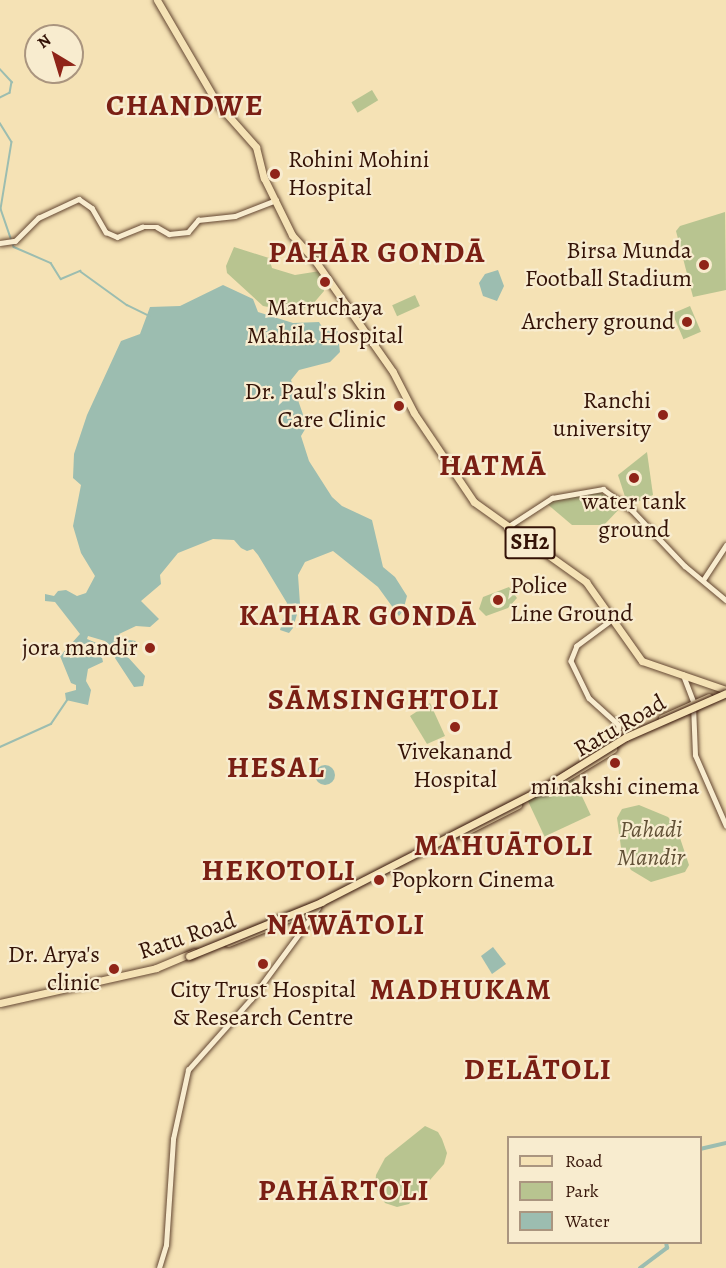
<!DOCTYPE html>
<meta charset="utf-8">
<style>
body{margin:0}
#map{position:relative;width:726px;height:1268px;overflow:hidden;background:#f5e2b5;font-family:Alegreya,serif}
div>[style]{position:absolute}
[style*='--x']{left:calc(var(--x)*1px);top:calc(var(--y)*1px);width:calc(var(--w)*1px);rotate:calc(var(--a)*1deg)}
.green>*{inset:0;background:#b8c490;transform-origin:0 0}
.water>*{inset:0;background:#9cbdb0}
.round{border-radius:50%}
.stream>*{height:1.5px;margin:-0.75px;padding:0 0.75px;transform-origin:0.75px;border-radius:0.75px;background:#9cbdb0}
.river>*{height:4px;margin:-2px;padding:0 2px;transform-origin:2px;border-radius:2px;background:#9cbdb0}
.roads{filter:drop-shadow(0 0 2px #644732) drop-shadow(0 0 2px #644732)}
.tertiary>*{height:4.5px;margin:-2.25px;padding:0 2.25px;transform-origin:2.25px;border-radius:2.25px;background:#f8eccf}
.secondary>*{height:5px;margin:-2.5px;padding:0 2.5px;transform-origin:2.5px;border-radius:2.5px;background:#f8eccf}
.primary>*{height:7px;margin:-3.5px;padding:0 3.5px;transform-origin:3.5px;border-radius:3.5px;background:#f5e2b5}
.bridges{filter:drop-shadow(0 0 2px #341307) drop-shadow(0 0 2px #341307)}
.primary-bridge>*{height:7px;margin:-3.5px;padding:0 3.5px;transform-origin:3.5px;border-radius:3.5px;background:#f5e2b5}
.dots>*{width:16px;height:16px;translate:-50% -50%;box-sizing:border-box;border:3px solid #f8eccf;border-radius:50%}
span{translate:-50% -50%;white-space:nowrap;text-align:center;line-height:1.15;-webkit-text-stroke:4.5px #f8eccf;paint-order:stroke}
.shield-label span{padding:2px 4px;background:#f8eccf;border:2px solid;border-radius:4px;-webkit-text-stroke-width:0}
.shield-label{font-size:22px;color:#341307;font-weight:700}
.poi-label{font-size:24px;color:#341307}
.left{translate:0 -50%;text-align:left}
.right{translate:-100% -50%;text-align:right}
.street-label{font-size:24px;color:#341307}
.park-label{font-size:24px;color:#625137;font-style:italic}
.district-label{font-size:30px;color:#7a1f14;font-weight:700;letter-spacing:1.5px}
.legend{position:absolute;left:507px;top:1136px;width:195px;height:108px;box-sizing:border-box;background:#f8eccf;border:2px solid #aa957f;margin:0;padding:8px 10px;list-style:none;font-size:18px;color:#341307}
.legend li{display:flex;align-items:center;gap:12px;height:30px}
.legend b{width:30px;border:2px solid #aa957f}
.north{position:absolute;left:24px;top:24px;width:60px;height:60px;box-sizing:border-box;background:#f8eccf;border:2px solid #aa957f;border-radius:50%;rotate:322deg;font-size:16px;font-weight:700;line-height:24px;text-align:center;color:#341307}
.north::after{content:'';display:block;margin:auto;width:21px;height:27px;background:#8f2418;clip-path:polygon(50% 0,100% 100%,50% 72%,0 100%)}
</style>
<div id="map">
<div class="green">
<div style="left:372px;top:90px;width:12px;height:24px;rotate:59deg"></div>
<div style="clip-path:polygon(725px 212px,726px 290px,693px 297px,676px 231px,680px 226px)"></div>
<div style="clip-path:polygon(234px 247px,269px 258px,272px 268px,295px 275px,320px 271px,324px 291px,312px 305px,295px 312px,263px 306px,227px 273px,226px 266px)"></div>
<div style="left:415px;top:295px;width:12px;height:25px;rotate:66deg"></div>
<div style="left:690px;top:306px;width:28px;height:19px;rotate:67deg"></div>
<div style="clip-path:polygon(647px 452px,653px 495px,628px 506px,618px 475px)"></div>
<div style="clip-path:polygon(599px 492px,623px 505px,604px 525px,572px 525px,546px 503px,561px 497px)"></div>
<div style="clip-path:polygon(509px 587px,517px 598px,508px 608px,486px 616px,479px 609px,483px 597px)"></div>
<div style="clip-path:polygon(430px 703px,445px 736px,427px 744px,410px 716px)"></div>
<div style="left:573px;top:777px;width:42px;height:51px;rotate:65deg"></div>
<div style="clip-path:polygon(639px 805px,668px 817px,676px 826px,689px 865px,685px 872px,651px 882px,631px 870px,622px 855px,617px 818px,622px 809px)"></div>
<div style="clip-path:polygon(425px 1126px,438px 1132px,442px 1139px,447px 1153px,444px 1164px,409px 1204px,397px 1207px,385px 1203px,375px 1187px,376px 1175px,385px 1158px)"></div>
</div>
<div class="water">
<div style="clip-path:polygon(498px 270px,504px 286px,497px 301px,483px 296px,479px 283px,485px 274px)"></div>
<div style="clip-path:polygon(223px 285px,253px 299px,258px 312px,293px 323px,319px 322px,324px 330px,337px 328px,340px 352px,330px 362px,299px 370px,291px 380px,307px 426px,301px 436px,309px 461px,332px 497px,342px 506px,372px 520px,383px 567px,395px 577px,407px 596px,403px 611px,399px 616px,378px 587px,333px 551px,305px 562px,298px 575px,300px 604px,293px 628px,289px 633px,280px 630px,287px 603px,258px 555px,253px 549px,247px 551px,241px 548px,234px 540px,213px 539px,178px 553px,160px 575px,161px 584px,141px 601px,159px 619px,150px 627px,136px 626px,119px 634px,123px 639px,136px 641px,126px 655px,145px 676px,143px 686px,134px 687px,115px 658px,118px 652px,105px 641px,88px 636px,87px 639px,99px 644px,103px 662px,88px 669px,86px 681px,91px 690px,88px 705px,66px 700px,65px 693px,76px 690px,76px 685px,71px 683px,60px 656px,80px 634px,55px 602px,45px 601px,45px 594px,54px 596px,58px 591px,66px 590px,77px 596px,86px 593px,95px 576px,81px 553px,73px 526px,81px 485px,73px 478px,74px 454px,87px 415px,121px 341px,140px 334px,150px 307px,180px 306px)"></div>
<div class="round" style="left:315px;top:765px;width:20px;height:20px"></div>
<div style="clip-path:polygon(493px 947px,506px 964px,492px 974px,481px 956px)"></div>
</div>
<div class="stream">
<div style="--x:0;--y:69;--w:18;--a:47"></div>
<div style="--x:12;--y:82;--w:11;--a:100"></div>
<div style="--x:10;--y:93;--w:11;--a:153"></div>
<div style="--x:0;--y:123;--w:22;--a:58"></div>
<div style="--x:12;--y:142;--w:68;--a:99.3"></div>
<div style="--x:1;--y:209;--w:40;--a:71.1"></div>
<div style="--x:14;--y:247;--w:40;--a:23.4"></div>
<div style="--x:51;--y:263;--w:19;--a:58"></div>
<div style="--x:61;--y:279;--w:21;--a:-23"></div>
<div style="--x:80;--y:271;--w:58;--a:35.9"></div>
<div style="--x:127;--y:305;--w:25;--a:26"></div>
<div style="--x:0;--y:747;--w:56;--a:-24.3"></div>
<div style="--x:51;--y:724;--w:30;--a:-56"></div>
</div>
<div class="river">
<div style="--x:700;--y:1149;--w:27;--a:-13"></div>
<div style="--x:640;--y:1268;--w:34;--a:-37"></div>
<div style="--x:667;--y:1248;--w:6;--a:-99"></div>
</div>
<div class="roads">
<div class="tertiary">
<div style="--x:0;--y:243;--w:15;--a:-8"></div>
<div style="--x:15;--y:241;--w:33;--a:-45"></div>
<div style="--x:38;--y:218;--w:45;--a:-24.9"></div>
<div style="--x:79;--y:199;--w:16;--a:35"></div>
<div style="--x:92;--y:208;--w:28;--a:60"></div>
<div style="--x:106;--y:232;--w:12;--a:24"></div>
<div style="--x:117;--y:237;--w:27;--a:-22"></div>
<div style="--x:142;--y:227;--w:15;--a:0"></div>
<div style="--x:157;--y:227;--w:14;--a:30"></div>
<div style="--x:169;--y:234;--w:19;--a:-6"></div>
<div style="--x:188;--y:232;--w:16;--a:-50"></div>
<div style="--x:198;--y:220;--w:37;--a:-6"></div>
<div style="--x:235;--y:216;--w:44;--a:-21.3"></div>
<div style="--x:506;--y:528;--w:55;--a:-33.1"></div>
<div style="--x:552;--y:498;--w:52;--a:-10"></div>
<div style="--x:603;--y:489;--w:36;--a:36"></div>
<div style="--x:632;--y:510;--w:77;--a:46.6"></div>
<div style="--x:685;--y:566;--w:53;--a:39.7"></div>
<div style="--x:612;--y:620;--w:44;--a:143.4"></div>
<div style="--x:577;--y:646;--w:16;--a:112"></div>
<div style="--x:571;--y:661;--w:41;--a:64.1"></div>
<div style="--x:589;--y:698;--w:40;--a:42"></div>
<div style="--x:619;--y:725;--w:17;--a:97"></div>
<div style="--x:683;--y:674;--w:33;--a:69"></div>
<div style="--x:159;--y:1268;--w:24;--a:-73"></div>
<div style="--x:166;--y:1245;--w:106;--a:-86.2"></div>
<div style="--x:173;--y:1139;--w:71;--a:-77.7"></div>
<div style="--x:188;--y:1070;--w:95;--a:-48.4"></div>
<div style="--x:251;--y:999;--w:113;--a:-53.6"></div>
</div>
<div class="secondary">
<div style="--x:703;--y:580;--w:42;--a:-56.7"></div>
<div style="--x:693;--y:705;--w:50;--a:87.7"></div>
<div style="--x:695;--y:755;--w:77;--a:66.4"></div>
</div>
<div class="primary">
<div style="--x:157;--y:0;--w:119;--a:59.8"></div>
<div style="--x:217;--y:103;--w:59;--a:48.4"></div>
<div style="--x:256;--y:147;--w:32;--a:76"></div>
<div style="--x:264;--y:178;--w:64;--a:63.8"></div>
<div style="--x:292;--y:235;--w:36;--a:48"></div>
<div style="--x:316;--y:262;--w:134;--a:55"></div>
<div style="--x:393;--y:372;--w:46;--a:62.9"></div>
<div style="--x:414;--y:413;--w:107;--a:56"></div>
<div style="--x:474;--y:502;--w:138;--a:35.5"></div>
<div style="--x:586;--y:582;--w:97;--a:54.7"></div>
<div style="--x:642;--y:661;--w:89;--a:19"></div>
<div style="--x:662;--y:718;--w:51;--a:-24.1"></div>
<div style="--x:544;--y:791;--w:81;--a:-31.3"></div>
<div style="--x:461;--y:834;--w:64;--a:-27"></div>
<div style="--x:228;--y:943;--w:94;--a:-21.9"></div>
<div style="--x:0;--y:1003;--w:160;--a:-12.6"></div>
<div style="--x:156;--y:968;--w:41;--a:-22.8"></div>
</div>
</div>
<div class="bridges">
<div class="primary-bridge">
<div style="--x:189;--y:956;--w:143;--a:-22.2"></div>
<div style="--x:321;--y:902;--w:248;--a:-27.1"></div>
<div style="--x:542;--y:789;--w:99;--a:-31.8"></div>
<div style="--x:626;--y:737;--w:109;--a:-23.7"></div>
</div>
</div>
<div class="dots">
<div style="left:275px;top:174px;background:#8f2418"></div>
<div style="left:704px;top:265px;background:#8f2418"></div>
<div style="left:325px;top:282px;background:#8f2418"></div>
<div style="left:687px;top:322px;background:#8f2418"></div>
<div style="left:399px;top:406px;background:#8f2418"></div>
<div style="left:663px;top:415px;background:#8f2418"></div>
<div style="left:634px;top:478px;background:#8f2418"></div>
<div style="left:498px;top:600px;background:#8f2418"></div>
<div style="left:150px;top:648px;background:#8f2418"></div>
<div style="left:455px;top:727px;background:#8f2418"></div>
<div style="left:615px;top:763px;background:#8f2418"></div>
<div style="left:379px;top:880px;background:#8f2418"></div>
<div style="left:263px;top:964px;background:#8f2418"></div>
<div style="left:114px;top:969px;background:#8f2418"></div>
</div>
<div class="shield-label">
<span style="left:530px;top:543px">SH2</span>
</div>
<div class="poi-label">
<span class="left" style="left:288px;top:174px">Rohini Mohini<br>Hospital</span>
<span class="right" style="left:692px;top:265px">Birsa Munda<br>Football Stadium</span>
<span style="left:325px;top:322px">Matruchaya<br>Mahila Hospital</span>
<span class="right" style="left:675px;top:322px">Archery ground</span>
<span class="right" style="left:386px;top:406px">Dr. Paul's Skin<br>Care Clinic</span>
<span class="right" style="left:651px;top:415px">Ranchi<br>university</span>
<span style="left:634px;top:516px">water tank<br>ground</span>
<span class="left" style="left:510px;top:600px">Police<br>Line Ground</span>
<span class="right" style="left:138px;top:648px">jora mandir</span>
<span style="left:455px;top:766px">Vivekanand<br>Hospital</span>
<span style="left:615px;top:787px">minakshi cinema</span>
<span class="left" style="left:391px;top:880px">Popkorn Cinema</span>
<span class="right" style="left:100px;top:969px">Dr. Arya's<br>clinic</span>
<span style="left:263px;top:1004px">City Trust Hospital<br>&amp; Research Centre</span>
</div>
<div class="street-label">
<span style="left:620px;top:726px;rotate:-30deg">Ratu Road</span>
<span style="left:187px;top:936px;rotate:-19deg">Ratu Road</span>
</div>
<div class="park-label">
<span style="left:651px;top:844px">Pahadi<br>Mandir</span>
</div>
<div class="district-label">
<span style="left:185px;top:105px">CHANDWE</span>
<span style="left:377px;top:252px">PAHĀR GONDĀ</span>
<span style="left:493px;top:465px">HATMĀ</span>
<span style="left:358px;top:615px">KATHAR GONDĀ</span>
<span style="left:384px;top:699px">SĀMSINGHTOLI</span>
<span style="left:276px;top:767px">HESAL</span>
<span style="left:504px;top:845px">MAHUĀTOLI</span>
<span style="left:279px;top:870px">HEKOTOLI</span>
<span style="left:346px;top:924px">NAWĀTOLI</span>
<span style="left:461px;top:989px">MADHUKAM</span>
<span style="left:538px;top:1069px">DELĀTOLI</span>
<span style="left:344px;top:1190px">PAHĀRTOLI</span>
</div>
<ul class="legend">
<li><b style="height:8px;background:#f5e2b5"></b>Road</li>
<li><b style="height:16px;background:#b8c490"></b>Park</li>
<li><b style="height:16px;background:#9cbdb0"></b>Water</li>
</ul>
<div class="north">N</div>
</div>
